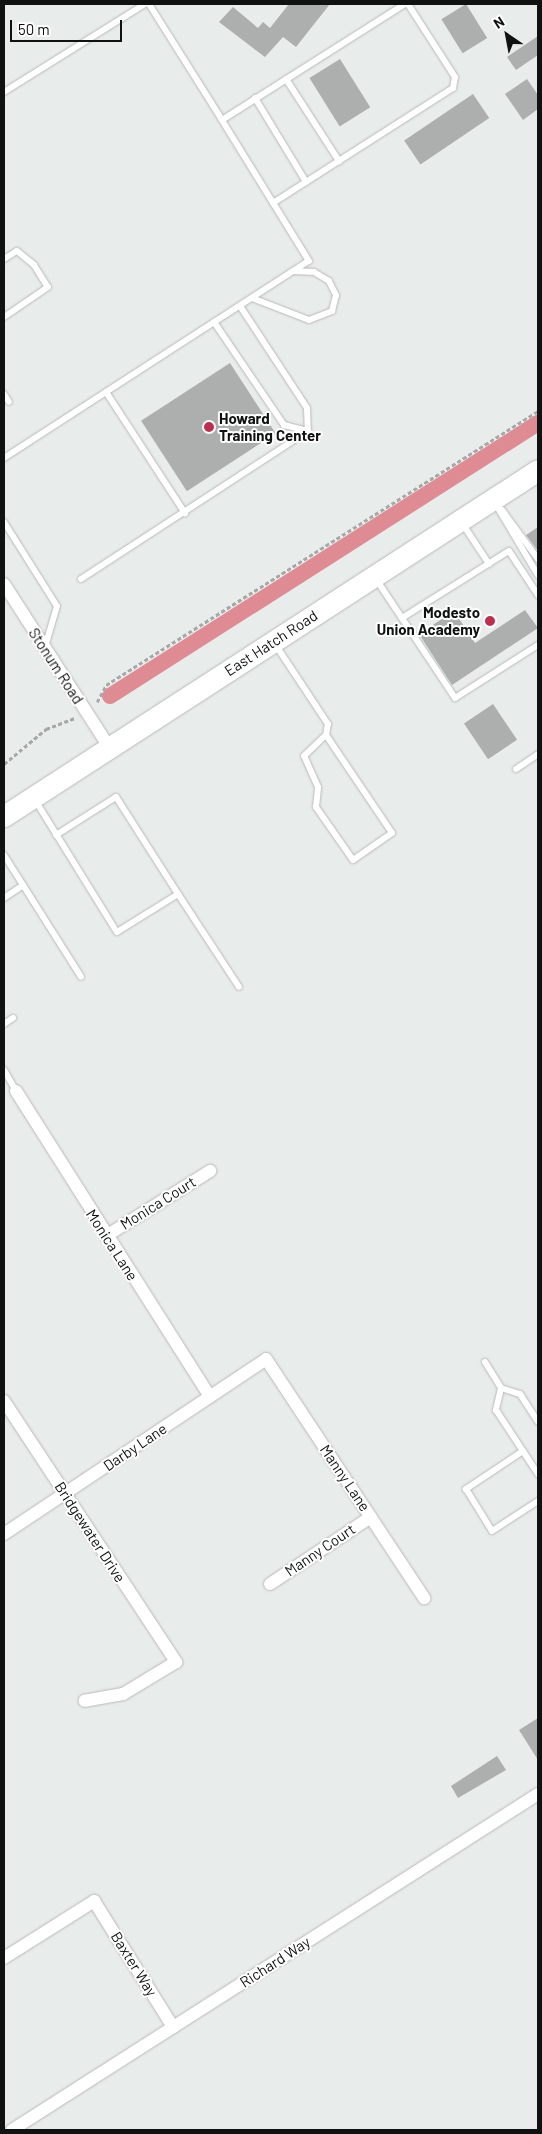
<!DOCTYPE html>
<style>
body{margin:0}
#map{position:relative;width:542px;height:2134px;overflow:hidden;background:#e8ecea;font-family:Barlow,sans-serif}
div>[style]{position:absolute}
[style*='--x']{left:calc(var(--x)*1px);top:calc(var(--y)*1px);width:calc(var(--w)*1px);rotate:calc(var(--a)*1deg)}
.canal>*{height:16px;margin:-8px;padding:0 8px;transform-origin:8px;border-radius:8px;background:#df8b93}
.building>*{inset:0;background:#acafad;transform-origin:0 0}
.path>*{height:2.5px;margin-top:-1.25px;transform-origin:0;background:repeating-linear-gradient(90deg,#a6a9a7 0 4px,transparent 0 6.5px)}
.roads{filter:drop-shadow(0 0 1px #b7bab9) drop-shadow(0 0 1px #b7bab9)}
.lane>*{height:6px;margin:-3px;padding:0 3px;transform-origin:3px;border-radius:3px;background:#fff}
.street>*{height:12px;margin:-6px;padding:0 6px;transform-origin:6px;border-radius:6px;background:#fff}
.primary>*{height:21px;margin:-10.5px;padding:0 10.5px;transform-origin:10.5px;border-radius:10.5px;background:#fff}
.dots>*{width:14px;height:14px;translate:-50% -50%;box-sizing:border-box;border:2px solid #fff;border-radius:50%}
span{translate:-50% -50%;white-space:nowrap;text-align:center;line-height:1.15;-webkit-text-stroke:4px #fff;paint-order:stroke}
.poi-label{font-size:15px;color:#101111;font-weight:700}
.left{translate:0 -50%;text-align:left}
.right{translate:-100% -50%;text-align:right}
.street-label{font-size:15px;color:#101111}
.frame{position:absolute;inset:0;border:5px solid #101111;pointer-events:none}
.north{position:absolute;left:482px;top:10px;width:50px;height:50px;-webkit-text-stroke:4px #fff;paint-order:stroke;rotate:327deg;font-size:14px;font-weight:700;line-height:20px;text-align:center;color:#101111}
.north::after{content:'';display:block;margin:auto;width:18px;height:22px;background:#101111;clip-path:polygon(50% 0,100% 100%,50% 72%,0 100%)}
.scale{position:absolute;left:10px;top:20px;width:112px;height:22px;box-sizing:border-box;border:2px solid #101111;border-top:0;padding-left:6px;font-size:15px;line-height:18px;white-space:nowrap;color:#101111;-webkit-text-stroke:4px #fff;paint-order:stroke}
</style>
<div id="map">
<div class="canal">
<div style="--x:110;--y:696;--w:508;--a:-32.53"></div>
</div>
<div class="building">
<div style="clip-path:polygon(289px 4px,330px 4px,296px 47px,283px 37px,265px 57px,219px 22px,233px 7px,258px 28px,263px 22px,270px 28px)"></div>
<div style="left:466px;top:4px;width:40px;height:29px;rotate:58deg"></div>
<div style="clip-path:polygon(538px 36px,538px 55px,516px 70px,507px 57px)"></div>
<div style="left:340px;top:59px;width:57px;height:36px;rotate:58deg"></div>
<div style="clip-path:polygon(527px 79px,538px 95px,538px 109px,523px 120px,505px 94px)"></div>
<div style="left:473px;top:94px;width:29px;height:83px;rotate:56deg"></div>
<div style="left:230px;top:363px;width:84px;height:106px;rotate:57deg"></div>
<div style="clip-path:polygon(538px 527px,538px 551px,526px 535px)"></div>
<div style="clip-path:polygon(525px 610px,538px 628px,452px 685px,419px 634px,454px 611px,475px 643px)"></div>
<div style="left:493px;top:704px;width:43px;height:35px;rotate:56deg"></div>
<div style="clip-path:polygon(538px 1718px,538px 1760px,519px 1730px)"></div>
<div style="clip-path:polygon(497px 1756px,506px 1770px,458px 1798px,451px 1786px)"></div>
</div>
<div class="path">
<div style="--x:97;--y:702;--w:19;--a:-62"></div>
<div style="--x:106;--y:685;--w:512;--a:-32.39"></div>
<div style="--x:4;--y:764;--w:55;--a:-39.8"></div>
<div style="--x:46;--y:729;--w:30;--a:-21"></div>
</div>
<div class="roads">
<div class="lane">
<div style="--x:149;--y:4;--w:137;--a:57.8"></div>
<div style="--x:286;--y:79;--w:98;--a:57.1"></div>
<div style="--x:4;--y:92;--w:166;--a:-32"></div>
<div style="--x:255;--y:98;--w:98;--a:58.7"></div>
<div style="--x:273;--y:203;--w:214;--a:-32.6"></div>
<div style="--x:453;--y:88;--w:11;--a:-80"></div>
<div style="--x:455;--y:77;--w:87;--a:-122.8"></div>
<div style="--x:4;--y:259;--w:15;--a:-32"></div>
<div style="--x:17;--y:251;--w:22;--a:39"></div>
<div style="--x:34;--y:265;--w:26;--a:58"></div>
<div style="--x:48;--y:287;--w:53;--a:145.7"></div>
<div style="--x:252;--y:298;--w:61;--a:21.1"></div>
<div style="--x:309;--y:320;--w:25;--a:-21"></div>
<div style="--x:332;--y:311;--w:16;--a:-76"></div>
<div style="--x:336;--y:295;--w:16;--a:-117"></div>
<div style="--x:329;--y:281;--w:17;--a:-149"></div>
<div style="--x:314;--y:272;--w:20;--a:-177"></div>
<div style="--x:240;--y:306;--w:122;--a:56.7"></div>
<div style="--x:307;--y:408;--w:23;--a:88"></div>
<div style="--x:214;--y:322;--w:125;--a:55.8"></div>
<div style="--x:284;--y:425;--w:25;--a:14"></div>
<div style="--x:106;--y:392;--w:145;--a:56.9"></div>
<div style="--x:4;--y:394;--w:9;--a:58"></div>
<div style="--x:4;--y:458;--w:363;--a:-32.9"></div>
<div style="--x:309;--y:261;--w:166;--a:-121.7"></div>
<div style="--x:222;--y:120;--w:217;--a:-32.4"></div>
<div style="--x:495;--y:503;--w:84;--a:59.2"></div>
<div style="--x:502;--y:510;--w:61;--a:53.7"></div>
<div style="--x:4;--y:522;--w:99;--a:57.8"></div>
<div style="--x:57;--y:606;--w:43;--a:106.3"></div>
<div style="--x:462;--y:523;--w:49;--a:56.6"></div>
<div style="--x:81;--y:579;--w:271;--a:-33.1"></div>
<div style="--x:376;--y:579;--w:143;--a:56.4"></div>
<div style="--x:455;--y:698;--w:98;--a:-32.6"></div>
<div style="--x:402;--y:618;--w:126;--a:-32.1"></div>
<div style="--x:509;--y:551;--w:53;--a:56.6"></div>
<div style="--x:275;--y:644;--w:96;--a:56.5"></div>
<div style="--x:328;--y:724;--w:11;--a:100"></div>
<div style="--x:326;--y:735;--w:118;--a:56"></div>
<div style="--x:392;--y:833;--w:47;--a:145.3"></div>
<div style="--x:353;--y:860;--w:65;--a:-124.9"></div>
<div style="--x:316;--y:807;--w:20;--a:-84"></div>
<div style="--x:318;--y:787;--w:34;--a:-114"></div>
<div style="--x:304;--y:756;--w:30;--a:-44"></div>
<div style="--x:516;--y:769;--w:27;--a:-34"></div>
<div style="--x:35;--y:800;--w:155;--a:58.2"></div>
<div style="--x:117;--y:932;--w:72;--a:-31.9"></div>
<div style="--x:178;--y:894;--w:111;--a:56.7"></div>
<div style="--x:56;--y:835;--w:71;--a:-32.3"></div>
<div style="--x:116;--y:797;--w:115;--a:57.4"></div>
<div style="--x:4;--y:855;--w:144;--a:57.7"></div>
<div style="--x:4;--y:898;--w:23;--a:-34"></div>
<div style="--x:4;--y:1024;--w:11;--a:-34"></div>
<div style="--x:4;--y:1070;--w:24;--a:60"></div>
<div style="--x:485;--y:1362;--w:31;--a:58"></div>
<div style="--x:501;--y:1388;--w:23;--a:103"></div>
<div style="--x:496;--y:1410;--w:77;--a:56.7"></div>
<div style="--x:501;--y:1388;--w:20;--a:18"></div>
<div style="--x:520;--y:1394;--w:33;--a:57"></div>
<div style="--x:523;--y:1451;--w:69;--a:146.3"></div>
<div style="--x:466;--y:1489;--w:49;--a:58.2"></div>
<div style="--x:492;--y:1531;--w:55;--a:-33.1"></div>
</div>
<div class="street">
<div style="--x:4;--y:584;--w:194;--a:57.2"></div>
<div style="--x:16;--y:1091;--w:362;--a:57.6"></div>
<div style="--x:106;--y:1236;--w:123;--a:-32"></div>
<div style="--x:4;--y:1401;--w:313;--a:56.6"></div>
<div style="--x:176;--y:1662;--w:62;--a:148.9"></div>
<div style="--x:123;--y:1694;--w:39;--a:170"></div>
<div style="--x:4;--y:1534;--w:315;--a:-33.7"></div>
<div style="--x:266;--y:1359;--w:287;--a:56.5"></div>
<div style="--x:270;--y:1584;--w:121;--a:-33.6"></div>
<div style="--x:4;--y:1958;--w:107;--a:-32.3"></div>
<div style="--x:94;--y:1901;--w:149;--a:57.9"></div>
<div style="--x:12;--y:2130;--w:624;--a:-32.57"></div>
</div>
<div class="primary">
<div style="--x:4;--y:816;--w:636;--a:-32.94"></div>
</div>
</div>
<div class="dots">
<div style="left:209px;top:427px;background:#be2e4d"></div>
<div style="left:490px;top:621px;background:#be2e4d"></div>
</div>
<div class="poi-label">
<span class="left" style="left:219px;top:427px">Howard<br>Training Center</span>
<span class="right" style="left:480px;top:621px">Modesto<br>Union Academy</span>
</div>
<div class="street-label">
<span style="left:271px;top:643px;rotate:-33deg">East Hatch Road</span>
<span style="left:56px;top:666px;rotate:57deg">Stonum Road</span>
<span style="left:158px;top:1203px;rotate:-32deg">Monica Court</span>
<span style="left:112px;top:1245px;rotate:57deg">Monica Lane</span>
<span style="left:135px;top:1447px;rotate:-34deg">Darby Lane</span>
<span style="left:345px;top:1478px;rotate:56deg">Manny Lane</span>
<span style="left:90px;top:1532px;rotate:57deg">Bridgewater Drive</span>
<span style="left:320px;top:1550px;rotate:-34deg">Manny Court</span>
<span style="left:275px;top:1962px;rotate:-33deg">Richard Way</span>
<span style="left:134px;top:1964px;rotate:58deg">Baxter Way</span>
</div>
<div class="frame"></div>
<div class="north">N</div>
<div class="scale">50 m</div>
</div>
